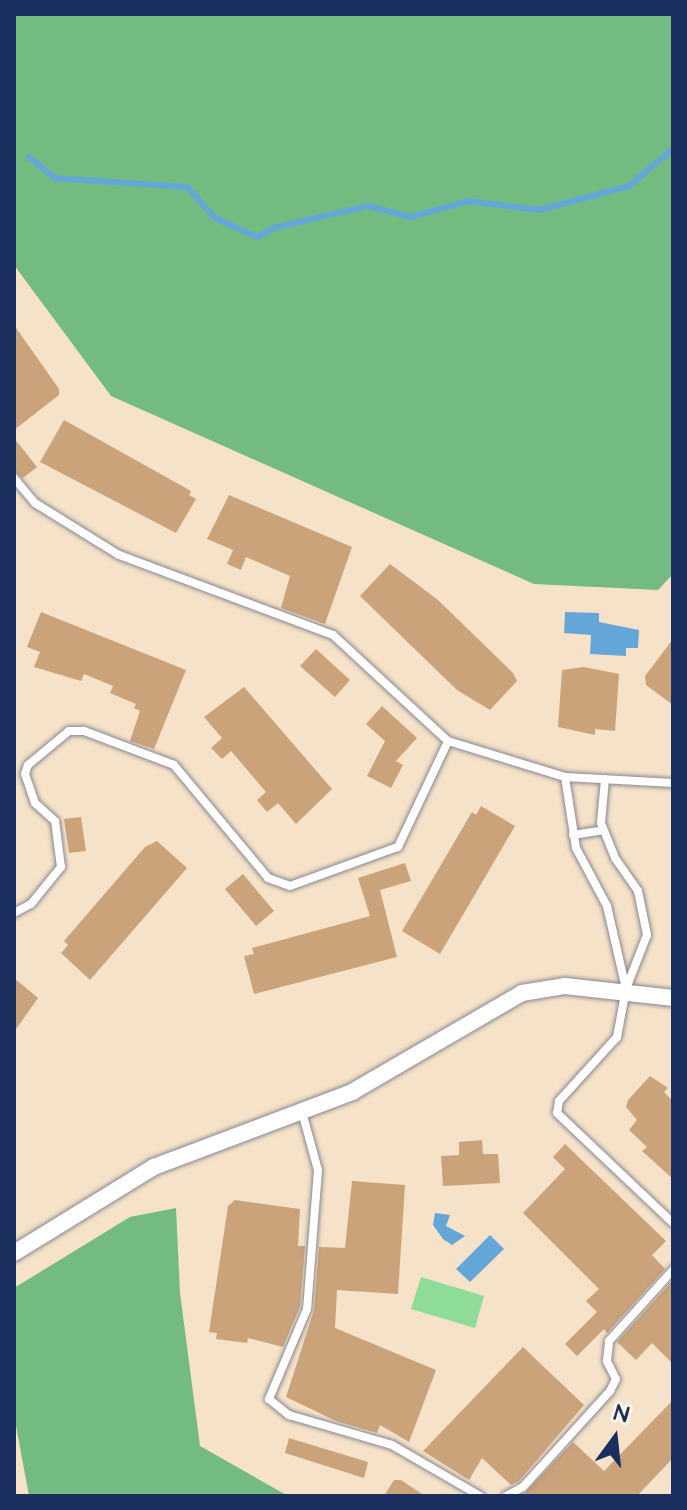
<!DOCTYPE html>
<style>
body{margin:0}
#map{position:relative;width:687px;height:1510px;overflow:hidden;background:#f6e2c8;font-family:"Architects Daughter",sans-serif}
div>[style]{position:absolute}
.green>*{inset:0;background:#8fdb98}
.forest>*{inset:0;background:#73bb80}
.water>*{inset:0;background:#65a6d8}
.stream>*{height:6px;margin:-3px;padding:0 3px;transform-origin:3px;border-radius:3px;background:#65a6d8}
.building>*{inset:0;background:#cba37b}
.roads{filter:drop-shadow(0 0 2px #888893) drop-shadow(0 0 2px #888893)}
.service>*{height:8px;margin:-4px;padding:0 4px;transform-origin:4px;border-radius:4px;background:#fff}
.minor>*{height:16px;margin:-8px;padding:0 8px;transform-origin:8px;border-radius:8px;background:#fff}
span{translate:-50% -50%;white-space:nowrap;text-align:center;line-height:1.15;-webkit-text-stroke:6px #fcf5e5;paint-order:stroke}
.frame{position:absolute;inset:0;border:16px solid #1b2f5e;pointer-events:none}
.north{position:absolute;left:575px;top:1398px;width:80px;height:80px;-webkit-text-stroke:6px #fcf5e5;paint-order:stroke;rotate:15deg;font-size:22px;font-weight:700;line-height:32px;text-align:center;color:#1b2f5e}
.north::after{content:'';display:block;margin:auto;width:28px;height:36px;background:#1b2f5e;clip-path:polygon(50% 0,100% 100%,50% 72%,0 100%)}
</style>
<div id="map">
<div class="green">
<i style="clip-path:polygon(421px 1277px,484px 1296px,475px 1328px,411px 1309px)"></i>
</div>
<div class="forest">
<i style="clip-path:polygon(14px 14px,673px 14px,673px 574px,658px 590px,534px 584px,111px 396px,14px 265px)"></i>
<i style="clip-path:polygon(176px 1208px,180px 1293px,200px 1446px,288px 1496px,29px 1496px,14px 1415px,14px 1288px,130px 1217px)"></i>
</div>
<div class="water">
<i style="clip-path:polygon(565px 612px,599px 613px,599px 622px,639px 630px,638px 648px,626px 648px,626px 656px,590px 654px,591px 635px,564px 633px)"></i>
<i style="clip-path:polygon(435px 1213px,450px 1215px,446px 1226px,465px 1236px,452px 1245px,443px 1239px,433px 1225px)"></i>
<i style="clip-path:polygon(490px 1235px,504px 1249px,470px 1282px,456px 1269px)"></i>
</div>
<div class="stream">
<i style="left:29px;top:157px;width:33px;rotate:39deg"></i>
<i style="left:55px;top:178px;width:132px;rotate:3.9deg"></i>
<i style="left:187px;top:187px;width:42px;rotate:47.9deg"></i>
<i style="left:215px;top:218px;width:46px;rotate:24.3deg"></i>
<i style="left:257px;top:237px;width:22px;rotate:-27deg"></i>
<i style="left:277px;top:227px;width:93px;rotate:-13deg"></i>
<i style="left:368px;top:206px;width:44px;rotate:14.3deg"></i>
<i style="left:411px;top:217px;width:59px;rotate:-15.7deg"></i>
<i style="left:468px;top:201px;width:72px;rotate:7.2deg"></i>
<i style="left:539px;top:210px;width:93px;rotate:-14.9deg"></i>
<i style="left:629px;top:186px;width:57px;rotate:-40.1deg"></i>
</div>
<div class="building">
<i style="clip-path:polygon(14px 325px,59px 389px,59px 395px,14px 430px)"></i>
<i style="clip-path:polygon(64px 420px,191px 491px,189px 495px,196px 499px,176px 533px,40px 462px)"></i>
<i style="clip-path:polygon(14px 438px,37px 467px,23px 478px,14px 471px)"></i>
<i style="clip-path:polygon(229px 495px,352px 547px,325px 624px,281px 608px,290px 576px,246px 557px,241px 570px,227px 564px,233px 550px,207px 539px)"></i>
<i style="clip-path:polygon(390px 564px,438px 600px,513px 673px,517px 681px,490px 710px,457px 690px,360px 596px)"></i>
<i style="clip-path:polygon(41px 612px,186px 670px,154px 749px,130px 741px,140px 711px,134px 708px,136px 704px,110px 693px,113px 686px,84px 674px,81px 681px,34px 667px,40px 652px,27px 647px)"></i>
<i style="clip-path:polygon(673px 639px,673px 705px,646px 685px,645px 676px)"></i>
<i style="clip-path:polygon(316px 649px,350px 680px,335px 697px,300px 666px)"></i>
<i style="clip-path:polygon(584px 667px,619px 674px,615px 731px,595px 729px,595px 735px,558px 727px,562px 670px)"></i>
<i style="clip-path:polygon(244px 687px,332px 789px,296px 824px,278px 803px,267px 812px,257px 800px,266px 792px,231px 751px,222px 759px,211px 748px,222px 738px,204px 717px)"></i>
<i style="clip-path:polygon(382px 706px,417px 738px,396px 761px,403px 765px,391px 788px,367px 776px,385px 741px,366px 724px)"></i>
<i style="clip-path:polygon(481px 806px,515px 826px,440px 954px,402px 931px,472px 812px,476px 815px)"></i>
<i style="clip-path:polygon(81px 817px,86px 851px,69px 853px,64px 819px)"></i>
<i style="clip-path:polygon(157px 841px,187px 868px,90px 980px,61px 953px,68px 945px,64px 941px,145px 847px)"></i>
<i style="clip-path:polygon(405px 863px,411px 881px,380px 890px,397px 957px,254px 994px,244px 956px,254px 954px,252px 948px,370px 916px,358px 878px)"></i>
<i style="clip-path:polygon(243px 874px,274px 911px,256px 926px,225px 889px)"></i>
<i style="clip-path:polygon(14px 978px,38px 998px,14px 1032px)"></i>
<i style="clip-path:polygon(650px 1076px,668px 1088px,664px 1092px,673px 1101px,673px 1179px,642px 1151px,647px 1147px,629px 1130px,637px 1120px,626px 1107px,628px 1100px)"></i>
<i style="clip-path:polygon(482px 1140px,483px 1154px,498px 1154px,500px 1183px,443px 1186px,441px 1156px,459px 1155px,459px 1142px)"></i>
<i style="clip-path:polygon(565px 1144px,666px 1241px,652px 1255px,665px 1269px,607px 1333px,604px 1329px,577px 1356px,565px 1344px,597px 1312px,586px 1301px,599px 1289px,523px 1213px,565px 1169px,553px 1157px)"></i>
<i style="clip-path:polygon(352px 1181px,405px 1185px,398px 1294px,337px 1290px,335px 1328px,436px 1370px,409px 1442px,380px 1425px,377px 1433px,336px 1421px,286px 1397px,314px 1310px,319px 1247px,345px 1248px)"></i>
<i style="clip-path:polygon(235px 1200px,300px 1209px,298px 1246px,305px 1246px,300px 1307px,283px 1347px,248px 1338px,247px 1343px,216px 1339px,217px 1333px,209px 1332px,228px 1206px)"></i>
<i style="clip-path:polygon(673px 1280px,673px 1364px,652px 1343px,636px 1360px,617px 1342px)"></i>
<i style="clip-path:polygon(523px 1347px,584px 1405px,519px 1481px,511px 1485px,482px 1458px,469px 1480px,423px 1451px)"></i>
<i style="clip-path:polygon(673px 1400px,673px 1458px,637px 1496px,522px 1496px,573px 1442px,604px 1471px)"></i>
<i style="clip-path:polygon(289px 1438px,368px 1462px,364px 1478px,285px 1453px)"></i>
<i style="clip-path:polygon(394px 1480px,401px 1480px,425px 1496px,384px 1496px)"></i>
</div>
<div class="roads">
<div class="service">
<i style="left:14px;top:478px;width:33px;rotate:50deg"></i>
<i style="left:35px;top:503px;width:99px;rotate:31.8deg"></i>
<i style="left:119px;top:555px;width:228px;rotate:20.5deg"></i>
<i style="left:333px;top:635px;width:156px;rotate:42.7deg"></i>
<i style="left:448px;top:741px;width:122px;rotate:17.1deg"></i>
<i style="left:565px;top:777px;width:108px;rotate:3.2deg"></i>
<i style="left:565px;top:777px;width:72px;rotate:81.2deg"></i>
<i style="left:576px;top:848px;width:66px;rotate:61.9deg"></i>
<i style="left:607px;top:906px;width:85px;rotate:77.1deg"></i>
<i style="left:605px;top:779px;width:44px;rotate:95.2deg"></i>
<i style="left:601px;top:823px;width:38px;rotate:68deg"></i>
<i style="left:615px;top:858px;width:40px;rotate:55.1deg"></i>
<i style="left:638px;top:891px;width:45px;rotate:78.4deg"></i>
<i style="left:647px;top:935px;width:58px;rotate:111.3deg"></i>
<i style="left:626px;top:989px;width:49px;rotate:100.6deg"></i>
<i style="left:617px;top:1037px;width:86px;rotate:132.2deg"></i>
<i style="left:559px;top:1101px;width:12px;rotate:99deg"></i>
<i style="left:557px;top:1113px;width:160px;rotate:43.5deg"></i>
<i style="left:573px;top:835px;width:31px;rotate:-9deg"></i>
<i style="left:14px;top:913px;width:19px;rotate:-28deg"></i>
<i style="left:31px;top:904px;width:48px;rotate:-51deg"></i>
<i style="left:61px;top:867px;width:46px;rotate:-97.4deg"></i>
<i style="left:55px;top:821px;width:27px;rotate:-138deg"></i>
<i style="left:35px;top:803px;width:31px;rotate:-109deg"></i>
<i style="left:25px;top:774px;width:9px;rotate:-72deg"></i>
<i style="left:28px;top:765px;width:53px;rotate:-39.7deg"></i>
<i style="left:69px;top:731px;width:15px"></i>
<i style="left:84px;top:731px;width:96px;rotate:20.7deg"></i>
<i style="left:174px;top:765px;width:147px;rotate:50.2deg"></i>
<i style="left:268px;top:878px;width:23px;rotate:20deg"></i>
<i style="left:290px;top:886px;width:115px;rotate:-19.9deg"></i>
<i style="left:398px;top:847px;width:117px;rotate:-64.7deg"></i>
<i style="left:302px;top:1112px;width:60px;rotate:74.6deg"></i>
<i style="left:318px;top:1170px;width:139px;rotate:94.5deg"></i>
<i style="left:307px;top:1309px;width:98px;rotate:112.9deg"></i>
<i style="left:269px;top:1399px;width:26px;rotate:39deg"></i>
<i style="left:289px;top:1415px;width:107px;rotate:16.2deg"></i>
<i style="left:392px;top:1445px;width:102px;rotate:30.1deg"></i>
<i style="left:506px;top:1496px;width:19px;rotate:-28deg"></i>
<i style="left:523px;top:1487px;width:130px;rotate:-47.8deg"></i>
<i style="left:610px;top:1391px;width:13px;rotate:-63deg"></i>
<i style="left:616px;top:1379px;width:20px;rotate:-117deg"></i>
<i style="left:607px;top:1361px;width:20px;rotate:-84deg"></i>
<i style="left:609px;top:1341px;width:96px;rotate:-48deg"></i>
</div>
<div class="minor">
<i style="left:14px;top:1253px;width:164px;rotate:-31.6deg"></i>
<i style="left:154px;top:1167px;width:212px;rotate:-20.7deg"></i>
<i style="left:352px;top:1092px;width:197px;rotate:-30.2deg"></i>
<i style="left:522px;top:993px;width:44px;rotate:-9.2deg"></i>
<i style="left:565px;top:986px;width:109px;rotate:6.3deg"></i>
</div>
</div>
<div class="frame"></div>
<div class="north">N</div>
</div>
